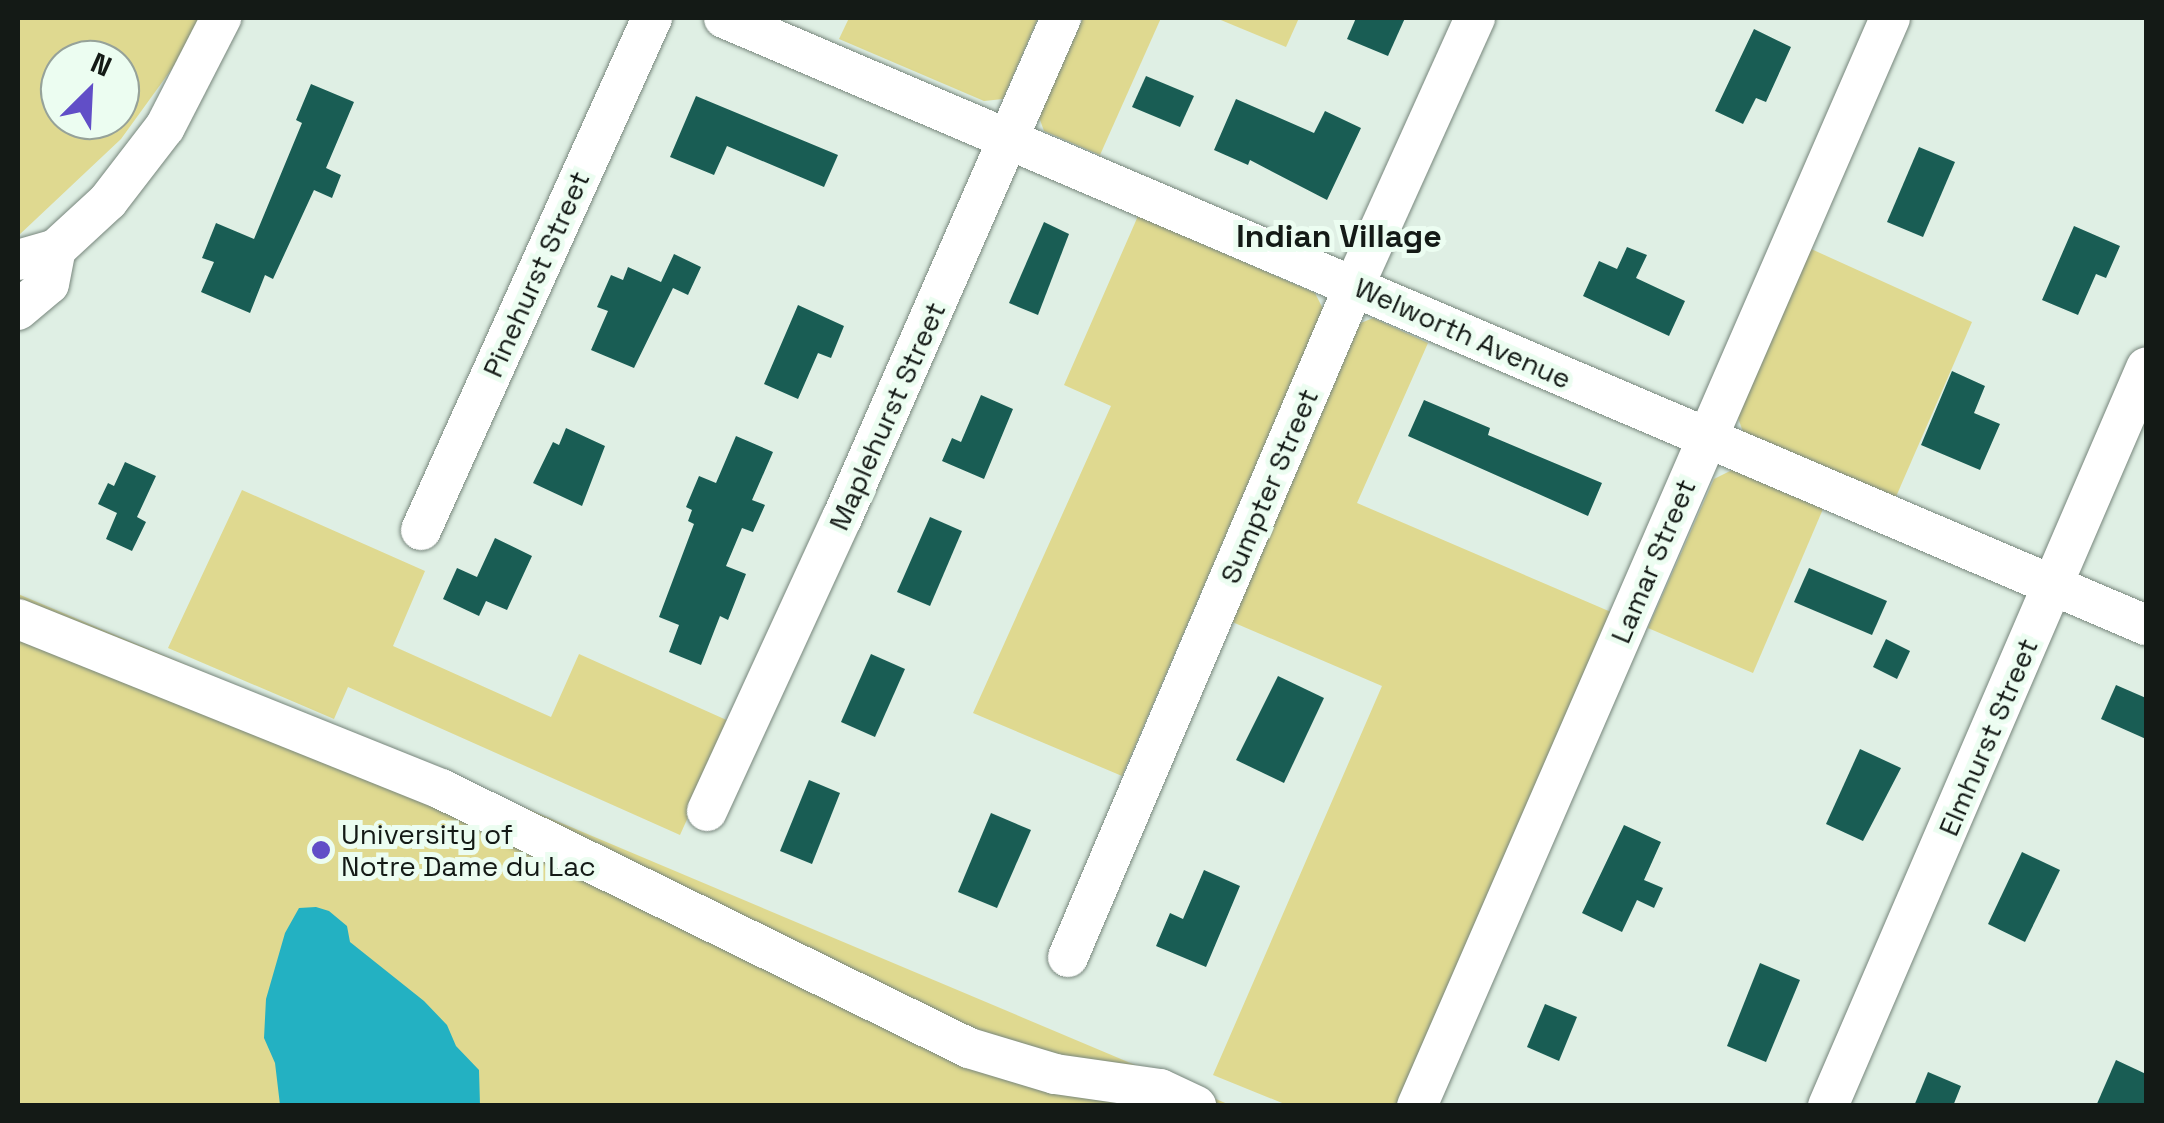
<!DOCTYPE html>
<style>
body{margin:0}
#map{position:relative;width:2164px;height:1123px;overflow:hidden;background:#dfefe4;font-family:"Space Grotesk",sans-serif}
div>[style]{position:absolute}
.green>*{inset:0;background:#dfd990}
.water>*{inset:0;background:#23b1c2}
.building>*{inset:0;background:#195d54}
.roads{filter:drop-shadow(0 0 2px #77867c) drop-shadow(0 0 2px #77867c)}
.minor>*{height:40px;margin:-20px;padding:0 20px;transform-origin:20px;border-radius:20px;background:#fff}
.dots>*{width:28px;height:28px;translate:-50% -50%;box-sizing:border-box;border:5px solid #ecfdf1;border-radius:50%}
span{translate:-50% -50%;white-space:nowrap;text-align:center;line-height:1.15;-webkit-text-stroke:10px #ecfdf1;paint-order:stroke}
.street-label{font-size:28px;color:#141a16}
.poi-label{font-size:28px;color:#141a16}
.left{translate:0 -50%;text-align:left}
.quarter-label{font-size:32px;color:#141a16;font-weight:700}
.frame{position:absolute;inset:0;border:20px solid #141a16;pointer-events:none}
.north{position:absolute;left:40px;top:40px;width:100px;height:100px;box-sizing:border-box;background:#ecfdf1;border:2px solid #96a299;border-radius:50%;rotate:24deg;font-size:28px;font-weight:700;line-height:40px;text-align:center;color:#141a16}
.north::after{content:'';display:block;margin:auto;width:35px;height:45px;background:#614ec7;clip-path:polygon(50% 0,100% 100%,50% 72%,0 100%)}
</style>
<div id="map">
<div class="green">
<i style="clip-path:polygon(evenodd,18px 18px,201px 18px,184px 52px,121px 139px,18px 236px,18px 18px,60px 60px,120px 60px,120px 120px,60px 120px,60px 60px)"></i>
<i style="clip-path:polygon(849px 18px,1038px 18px,1003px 99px,984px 101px,839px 39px)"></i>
<i style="clip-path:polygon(1083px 18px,1161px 18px,1100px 155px,1044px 131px,1039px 117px)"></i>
<i style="clip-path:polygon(1216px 18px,1299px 18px,1286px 47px)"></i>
<i style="clip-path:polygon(1138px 216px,1315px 293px,1323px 309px,1122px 776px,973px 713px,1111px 406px,1064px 385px)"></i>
<i style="clip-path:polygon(1809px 248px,1972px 322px,1895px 499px,1743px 432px,1737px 415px)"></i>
<i style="clip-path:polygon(1373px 318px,1428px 343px,1357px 503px,1611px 612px,1401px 1105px,1287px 1105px,1213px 1075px,1382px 686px,1230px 621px,1356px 325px)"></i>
<i style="clip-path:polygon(1732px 470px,1823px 509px,1753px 673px,1648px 628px,1714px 479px)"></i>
<i style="clip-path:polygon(242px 490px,425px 571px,393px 646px,551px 717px,579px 654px,731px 722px,680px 835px,348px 687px,334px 719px,168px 648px)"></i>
<i style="clip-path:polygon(18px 594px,1230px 1105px,18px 1105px)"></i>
</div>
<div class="water">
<i style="clip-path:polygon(316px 907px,329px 911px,347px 926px,350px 942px,424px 1001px,447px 1025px,456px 1046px,479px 1070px,480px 1105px,280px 1105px,275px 1063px,264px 1038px,266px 999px,285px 933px,299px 908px)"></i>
</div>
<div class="building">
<i style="clip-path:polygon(1356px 18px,1405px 18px,1388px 56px,1347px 39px)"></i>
<i style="clip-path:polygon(1754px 29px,1791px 47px,1766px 102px,1756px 98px,1743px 124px,1715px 111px)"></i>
<i style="clip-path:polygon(1146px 76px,1194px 96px,1180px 127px,1132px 107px)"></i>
<i style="clip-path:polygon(311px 84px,354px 102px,326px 168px,341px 175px,332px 198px,314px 190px,273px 279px,265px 275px,250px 313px,201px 292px,214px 262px,202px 258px,216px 223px,254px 239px,302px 123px,296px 120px)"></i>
<i style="clip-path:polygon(696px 96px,838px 155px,824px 187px,727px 146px,714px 175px,670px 157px)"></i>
<i style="clip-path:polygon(1236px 99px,1314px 133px,1325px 111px,1361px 128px,1327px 200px,1250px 160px,1248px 165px,1214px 150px)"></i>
<i style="clip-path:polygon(1919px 147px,1955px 162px,1923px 237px,1887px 222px)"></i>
<i style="clip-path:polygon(1044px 222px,1069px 234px,1038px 315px,1009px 303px)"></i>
<i style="clip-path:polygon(2074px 226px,2120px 246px,2106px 278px,2096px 274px,2078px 315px,2042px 300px)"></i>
<i style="clip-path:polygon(1627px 247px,1647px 255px,1636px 278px,1685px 301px,1669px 336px,1583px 296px,1599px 261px,1617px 269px)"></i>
<i style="clip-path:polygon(674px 254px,701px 267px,688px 295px,673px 288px,634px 368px,591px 350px,608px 311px,597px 307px,611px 275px,623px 280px,628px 267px,661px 282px)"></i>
<i style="clip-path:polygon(798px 305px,844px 326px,831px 358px,818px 353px,798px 399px,764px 384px)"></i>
<i style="clip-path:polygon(1952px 371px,1985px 386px,1974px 413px,2000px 424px,1980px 470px,1921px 445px)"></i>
<i style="clip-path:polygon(981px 395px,1013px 409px,984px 479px,942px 461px,952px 438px,961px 442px)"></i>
<i style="clip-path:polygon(1424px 400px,1490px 428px,1488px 435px,1602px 483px,1588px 516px,1408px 436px)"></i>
<i style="clip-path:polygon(566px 428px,605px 446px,582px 506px,533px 483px,553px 442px,559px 445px)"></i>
<i style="clip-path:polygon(736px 436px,773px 452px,752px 500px,765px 505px,753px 532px,742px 528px,726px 566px,746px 574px,728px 620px,720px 616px,701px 665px,669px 652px,679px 625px,659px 617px,694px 524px,688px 521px,692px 510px,686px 507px,699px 476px,716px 483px)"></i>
<i style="clip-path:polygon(125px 462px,156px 476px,137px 517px,146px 522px,132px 551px,106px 539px,117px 513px,98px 504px,108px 483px,114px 486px)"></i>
<i style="clip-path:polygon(930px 517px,962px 531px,930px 606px,897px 592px)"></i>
<i style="clip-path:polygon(495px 538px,532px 556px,507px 610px,486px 601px,479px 616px,443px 599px,457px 568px,477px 577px)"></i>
<i style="clip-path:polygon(1809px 568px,1887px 601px,1872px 635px,1794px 602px)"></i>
<i style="clip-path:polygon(1886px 639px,1910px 651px,1897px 679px,1873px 667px)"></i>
<i style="clip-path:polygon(871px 654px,905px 669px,875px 737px,841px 722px)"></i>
<i style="clip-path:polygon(1278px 676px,1324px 698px,1284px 783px,1236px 760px)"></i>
<i style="clip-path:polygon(2116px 685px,2146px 698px,2146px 739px,2101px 719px)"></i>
<i style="clip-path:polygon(1860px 749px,1901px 768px,1863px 841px,1826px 824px)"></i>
<i style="clip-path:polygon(809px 780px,840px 793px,812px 864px,780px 851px)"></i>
<i style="clip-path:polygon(991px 813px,1031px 830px,997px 908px,958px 892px)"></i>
<i style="clip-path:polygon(1624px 825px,1661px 842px,1644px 880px,1663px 888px,1654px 908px,1637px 900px,1622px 932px,1582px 913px)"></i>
<i style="clip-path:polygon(2022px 852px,2060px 870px,2025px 942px,1988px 924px)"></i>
<i style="clip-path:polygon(1204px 870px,1240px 886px,1206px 967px,1156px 946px,1170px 913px,1183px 919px)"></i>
<i style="clip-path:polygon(1760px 963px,1800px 980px,1766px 1062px,1727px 1046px)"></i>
<i style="clip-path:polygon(1545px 1004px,1577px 1017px,1559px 1061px,1527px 1047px)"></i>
<i style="clip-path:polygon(2116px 1060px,2146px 1074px,2146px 1106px,2096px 1106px)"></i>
<i style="clip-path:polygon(1928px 1072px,1961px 1086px,1953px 1106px,1914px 1106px)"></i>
</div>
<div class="roads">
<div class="minor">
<i style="left:724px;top:18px;width:1546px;rotate:23.12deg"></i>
<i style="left:18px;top:260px;width:40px;rotate:-16deg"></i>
<i style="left:56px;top:249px;width:71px;rotate:-42.7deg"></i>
<i style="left:108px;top:201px;width:93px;rotate:-52.4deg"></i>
<i style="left:165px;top:127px;width:123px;rotate:-62.8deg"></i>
<i style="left:18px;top:310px;width:40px;rotate:-40deg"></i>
<i style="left:49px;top:284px;width:36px;rotate:-79deg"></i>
<i style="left:421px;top:530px;width:562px;rotate:-65.72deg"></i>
<i style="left:18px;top:619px;width:456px;rotate:21.9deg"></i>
<i style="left:441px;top:789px;width:588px;rotate:26.13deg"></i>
<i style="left:969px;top:1048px;width:90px;rotate:16.8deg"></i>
<i style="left:1055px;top:1074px;width:106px;rotate:8.1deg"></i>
<i style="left:1160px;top:1089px;width:40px;rotate:25deg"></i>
<i style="left:707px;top:811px;width:323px;rotate:-65.3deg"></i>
<i style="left:842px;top:518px;width:546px;rotate:-66.35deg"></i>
<i style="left:1068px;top:957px;width:729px;rotate:-66.91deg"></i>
<i style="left:1354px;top:286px;width:294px;rotate:-65.7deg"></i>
<i style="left:1417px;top:1106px;width:1186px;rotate:-66.5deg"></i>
<i style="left:1828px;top:1106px;width:804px;rotate:-66.69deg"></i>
</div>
</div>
<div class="dots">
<i style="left:321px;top:850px;background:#614ec7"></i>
</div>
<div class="street-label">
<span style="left:536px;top:274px;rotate:-66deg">Pinehurst Street</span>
<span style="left:1463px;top:333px;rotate:24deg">Welworth Avenue</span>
<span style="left:887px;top:416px;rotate:-66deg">Maplehurst Street</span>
<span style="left:1269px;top:486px;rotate:-67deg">Sumpter Street</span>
<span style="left:1653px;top:561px;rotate:-67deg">Lamar Street</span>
<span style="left:1988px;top:737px;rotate:-67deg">Elmhurst Street</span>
</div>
<div class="poi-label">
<span class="left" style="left:341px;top:850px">University of<br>Notre Dame du Lac</span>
</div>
<div class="quarter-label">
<span style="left:1339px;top:236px">Indian Village</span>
</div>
<div class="frame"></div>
<div class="north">N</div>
</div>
